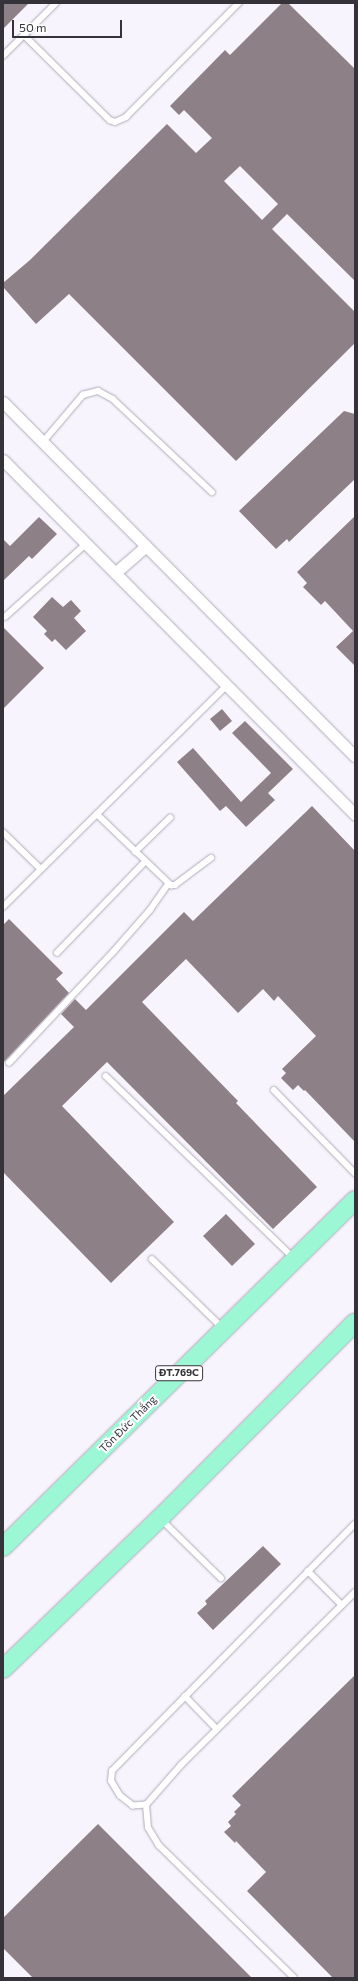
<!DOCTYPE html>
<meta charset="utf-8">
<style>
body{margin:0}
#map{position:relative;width:358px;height:1981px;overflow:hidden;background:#f7f4fd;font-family:Commissioner,sans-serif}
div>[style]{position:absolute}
.building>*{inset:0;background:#8e8087}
.roads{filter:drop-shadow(0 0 1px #afabb8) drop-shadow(0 0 1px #afabb8)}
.lane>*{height:5.5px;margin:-2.75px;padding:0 2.75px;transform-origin:2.75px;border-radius:2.75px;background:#fff}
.street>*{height:11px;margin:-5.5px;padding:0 5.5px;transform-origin:5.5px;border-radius:5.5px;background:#fff}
.primary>*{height:18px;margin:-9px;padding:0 9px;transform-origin:9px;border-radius:9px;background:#9cf7d5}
span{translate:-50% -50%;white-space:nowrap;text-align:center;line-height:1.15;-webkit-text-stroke:4px #fff;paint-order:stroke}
.shield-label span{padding:1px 3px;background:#fff;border:1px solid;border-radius:3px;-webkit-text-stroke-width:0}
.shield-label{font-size:10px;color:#353339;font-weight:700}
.street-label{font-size:11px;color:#353339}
.frame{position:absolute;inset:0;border:4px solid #353339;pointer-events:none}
.scale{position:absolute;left:12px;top:20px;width:110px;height:18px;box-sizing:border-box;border:2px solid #353339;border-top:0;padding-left:5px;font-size:12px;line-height:14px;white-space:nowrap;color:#353339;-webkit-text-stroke:3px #fff;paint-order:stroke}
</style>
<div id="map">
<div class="building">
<i style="clip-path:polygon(3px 3px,29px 3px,3px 29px)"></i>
<i style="clip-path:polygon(evenodd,282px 3px,288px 3px,355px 69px,355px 281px,287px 214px,272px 229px,355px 312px,355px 343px,236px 461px,69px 294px,36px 324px,3px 287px,3px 283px,30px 260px,167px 124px,196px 153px,212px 138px,184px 110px,179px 115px,170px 106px,225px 50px,230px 55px,282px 3px,240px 166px,278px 204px,262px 220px,224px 181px,240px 166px)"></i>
<i style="clip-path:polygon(344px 411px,355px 414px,355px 479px,289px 542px,287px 539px,276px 549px,239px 511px)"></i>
<i style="clip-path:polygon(355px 516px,355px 666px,336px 647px,353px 631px,325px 601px,321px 605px,303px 587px,307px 583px,297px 572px)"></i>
<i style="clip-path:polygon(39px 517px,57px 534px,32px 559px,29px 556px,3px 581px,3px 539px,10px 546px)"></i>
<i style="clip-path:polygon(52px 597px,63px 607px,71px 600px,81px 611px,74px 618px,86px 631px,66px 650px,55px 639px,52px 642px,44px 634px,47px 631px,33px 617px)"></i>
<i style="clip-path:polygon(3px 627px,44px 668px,3px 709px)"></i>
<i style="clip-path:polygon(222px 709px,232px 721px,220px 731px,210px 719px)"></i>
<i style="clip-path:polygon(245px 721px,293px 769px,268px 793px,275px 800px,246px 827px,226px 806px,220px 811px,177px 762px,193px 748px,241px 802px,271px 773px,232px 733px)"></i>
<i style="clip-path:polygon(312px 806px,355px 851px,355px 1142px,305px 1090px,304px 1091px,298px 1085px,293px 1090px,281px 1078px,286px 1073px,282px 1069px,316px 1036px,278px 996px,274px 1001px,263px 989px,238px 1013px,186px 959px,142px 1002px,238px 1101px,236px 1103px,317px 1187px,273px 1229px,107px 1062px,62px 1106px,174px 1222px,111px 1283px,3px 1172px,3px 1096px,74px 1027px,61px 1014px,75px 999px,86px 1010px,184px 912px,193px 921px)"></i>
<i style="clip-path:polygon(9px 919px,63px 973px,56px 979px,69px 993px,3px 1063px,3px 925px)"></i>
<i style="clip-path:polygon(226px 1214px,255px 1244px,232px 1266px,203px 1236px)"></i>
<i style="clip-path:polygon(263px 1546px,281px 1564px,213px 1630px,197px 1613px,207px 1604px,205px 1601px)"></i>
<i style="clip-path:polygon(355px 1675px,355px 1978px,333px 1978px,247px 1891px,266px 1872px,236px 1841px,235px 1843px,224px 1832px,231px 1826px,228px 1822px,236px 1814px,234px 1812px,241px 1805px,232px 1796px)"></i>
<i style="clip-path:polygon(98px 1824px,252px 1978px,33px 1978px,3px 1948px,3px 1918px)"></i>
</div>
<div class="roads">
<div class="lane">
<i style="left:24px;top:35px;width:121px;rotate:44.7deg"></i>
<i style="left:110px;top:120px;width:5px;rotate:22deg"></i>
<i style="left:115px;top:122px;width:12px;rotate:-24deg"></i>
<i style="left:126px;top:117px;width:161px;rotate:-45.3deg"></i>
<i style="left:3px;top:56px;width:75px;rotate:-45deg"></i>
<i style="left:43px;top:442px;width:62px;rotate:-49.6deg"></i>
<i style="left:83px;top:395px;width:16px;rotate:-15deg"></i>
<i style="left:98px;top:391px;width:17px;rotate:28deg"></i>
<i style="left:113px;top:399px;width:136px;rotate:43.2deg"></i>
<i style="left:5px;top:617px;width:109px;rotate:-42deg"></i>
<i style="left:97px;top:814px;width:103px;rotate:43.8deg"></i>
<i style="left:171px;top:885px;width:4px"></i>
<i style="left:175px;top:885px;width:45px;rotate:-36.9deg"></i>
<i style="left:3px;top:832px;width:53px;rotate:44.2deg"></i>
<i style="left:135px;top:852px;width:49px;rotate:-44.2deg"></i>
<i style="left:3px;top:907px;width:315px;rotate:-44.7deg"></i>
<i style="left:57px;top:953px;width:127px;rotate:-46deg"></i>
<i style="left:9px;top:1063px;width:154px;rotate:-46.8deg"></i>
<i style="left:114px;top:951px;width:55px;rotate:-48.7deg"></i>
<i style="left:150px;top:910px;width:32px;rotate:-55deg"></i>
<i style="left:106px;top:1076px;width:260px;rotate:44.1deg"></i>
<i style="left:274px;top:1090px;width:116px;rotate:45.7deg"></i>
<i style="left:152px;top:1259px;width:98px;rotate:44.2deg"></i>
<i style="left:162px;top:1520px;width:83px;rotate:44.5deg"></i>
<i style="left:308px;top:1571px;width:48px;rotate:45deg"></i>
<i style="left:185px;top:1696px;width:46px;rotate:45.9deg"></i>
<i style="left:146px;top:1805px;width:13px;rotate:176deg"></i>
<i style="left:133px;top:1806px;width:16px;rotate:-142deg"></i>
<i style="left:120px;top:1796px;width:17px;rotate:-121deg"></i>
<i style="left:111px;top:1781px;width:10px;rotate:-84deg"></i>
<i style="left:112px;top:1771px;width:346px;rotate:-45.5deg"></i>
<i style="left:294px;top:1978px;width:189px;rotate:-135.6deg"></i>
<i style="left:159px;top:1846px;width:21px;rotate:-121deg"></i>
<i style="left:148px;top:1828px;width:23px;rotate:-95deg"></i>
<i style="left:146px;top:1805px;width:53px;rotate:-48.8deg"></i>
<i style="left:181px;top:1765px;width:245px;rotate:-44.8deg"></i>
</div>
<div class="street">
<i style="left:3px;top:402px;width:499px;rotate:45.2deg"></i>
<i style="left:3px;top:460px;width:500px;rotate:45.2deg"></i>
<i style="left:115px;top:573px;width:41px;rotate:-41.1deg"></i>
</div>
<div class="primary">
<i style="left:3px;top:1547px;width:494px;rotate:-44.6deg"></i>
<i style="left:3px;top:1669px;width:218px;rotate:-43.9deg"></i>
<i style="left:160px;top:1518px;width:276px;rotate:-45.1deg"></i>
</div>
</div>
<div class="shield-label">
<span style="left:179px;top:1373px">ĐT.769C</span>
</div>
<div class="street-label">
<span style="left:128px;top:1424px;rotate:-45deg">Tôn Đức Thắng</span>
</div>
<div class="frame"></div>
<div class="scale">50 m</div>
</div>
